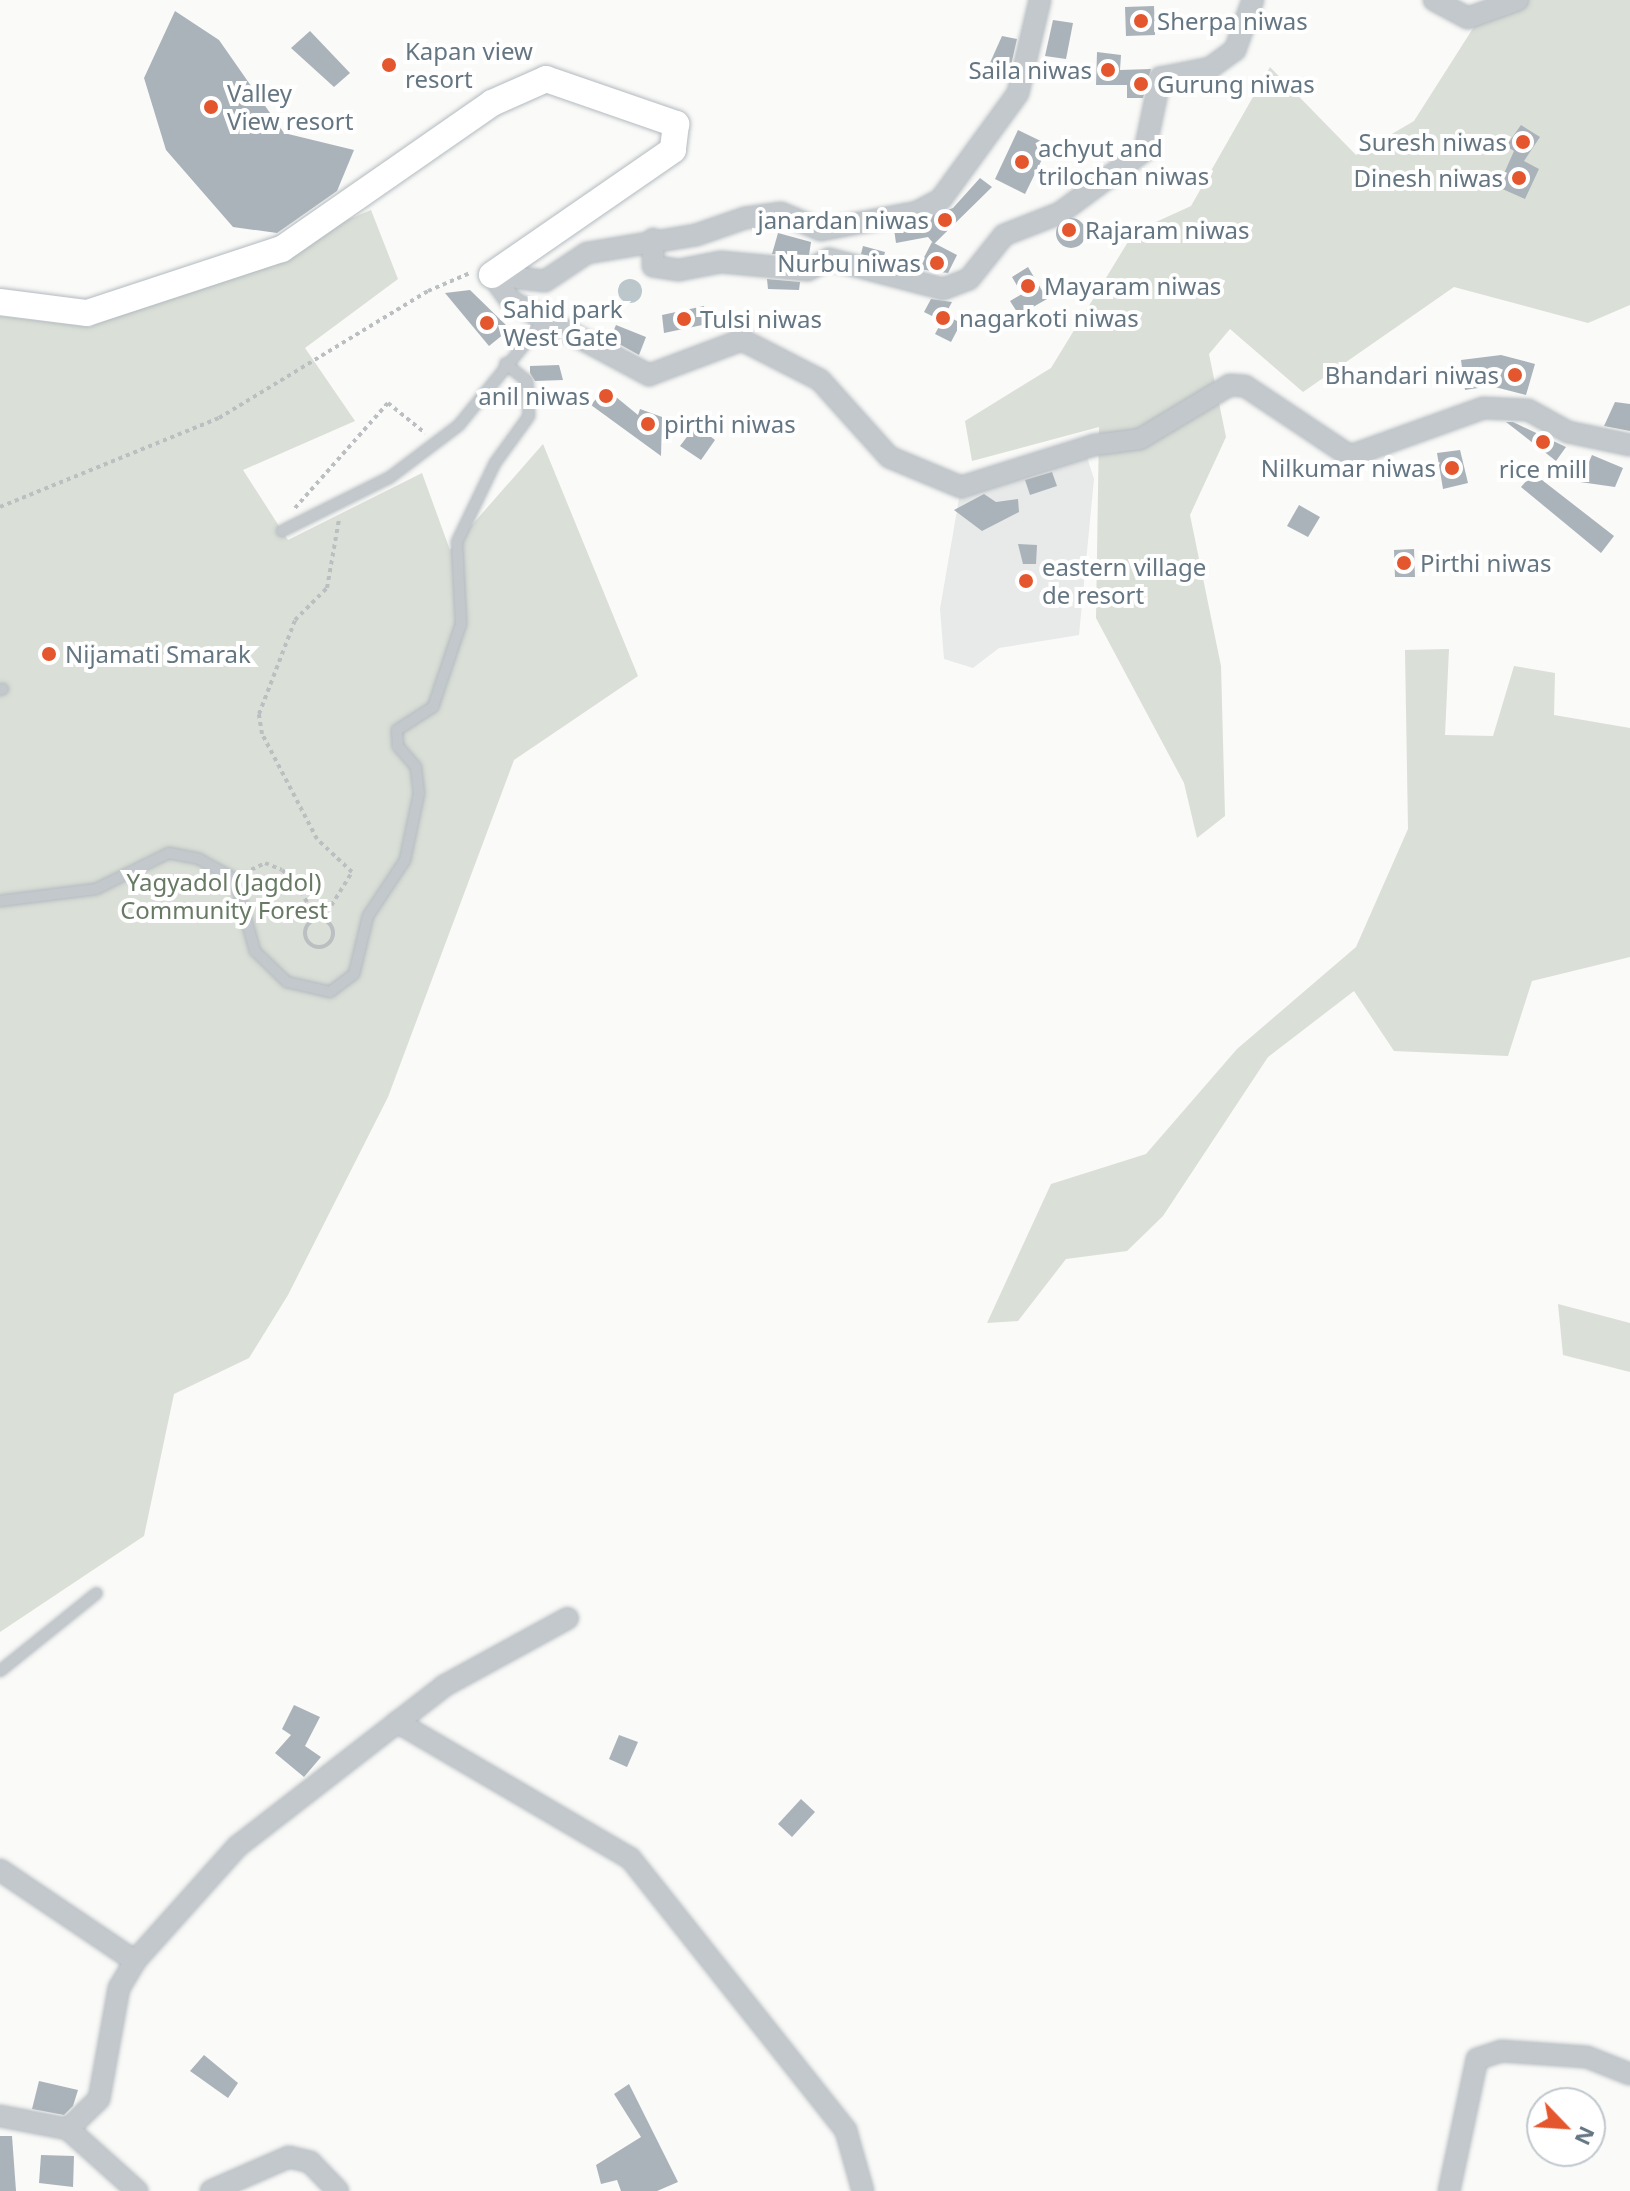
<!DOCTYPE html>
<style>
body{margin:0}
#map{position:relative;width:1630px;height:2191px;overflow:hidden;background:#fafaf8;font-family:"Noto Sans",sans-serif}
div>[style]{position:absolute}
.built>*{inset:0;background:#e8e9e9}
.green>*{inset:0;background:#dadfd7}
.water>*{inset:0;background:#bbc7cb}
.round{border-radius:50%}
.building>*{inset:0;background:#aab3b9}
.path>*{height:4px;margin-top:-2px;transform-origin:0;background:repeating-linear-gradient(90deg,#bbbfc2 0 4px,transparent 0 8px)}
.path>.ring{margin:-2px;padding:0;box-sizing:content-box;background:none;border:4px solid #bbbfc2;border-radius:50%}
.roads{filter:drop-shadow(0 0 2px #b3babf) drop-shadow(0 0 2px #b3babf)}
.lane>*{height:10px;margin:-5px;padding:0 5px;transform-origin:5px;border-radius:5px;background:#c3c8cc}
.street>*{height:20px;margin:-10px;padding:0 10px;transform-origin:10px;border-radius:10px;background:#c3c8cc}
.secondary>*{height:26px;margin:-13px;padding:0 13px;transform-origin:13px;border-radius:13px;background:#fff}
.dots>*{width:22px;height:22px;translate:-50% -50%;box-sizing:border-box;border:4px solid #fff;border-radius:50%}
span{translate:-50% -50%;white-space:nowrap;text-align:center;line-height:1.15;-webkit-text-stroke:8px #fff;paint-order:stroke}
.poi-label{font-size:24px;color:#657683}
.left{translate:0 -50%;text-align:left}
.right{translate:-100% -50%;text-align:right}
.park-label{font-size:24px;color:#687a64}
.north{position:absolute;left:1526px;top:2087px;width:80px;height:80px;box-sizing:border-box;background:#fff;border:2px solid #c1c8cd;border-radius:50%;rotate:115deg;font-size:22px;font-weight:700;line-height:32px;text-align:center;color:#657683}
.north::after{content:'';display:block;margin:auto;width:28px;height:36px;background:#e4572e;clip-path:polygon(50% 0,100% 100%,50% 72%,0 100%)}
</style>
<div id="map">
<div class="built">
<i style="clip-path:polygon(1086px 454px,1094px 479px,1079px 635px,999px 648px,973px 668px,944px 659px,940px 609px,961px 487px)"></i>
</div>
<div class="green">
<i style="clip-path:polygon(1491px 0,1630px 0,1630px 305px,1588px 323px,1454px 287px,1303px 392px,1230px 329px,1209px 354px,1226px 437px,1190px 515px,1221px 666px,1225px 816px,1197px 838px,1184px 783px,1096px 618px,1099px 427px,972px 461px,965px 421px,1051px 368px,1134px 232px,1191px 206px,1270px 67px,1356px 155px,1414px 121px)"></i>
<i style="clip-path:polygon(371px 210px,398px 279px,305px 348px,355px 421px,243px 470px,288px 540px,422px 473px,450px 550px,543px 444px,638px 676px,514px 760px,388px 1097px,288px 1295px,249px 1358px,174px 1394px,144px 1536px,0 1632px,0 316px,90px 327px)"></i>
<i style="clip-path:polygon(1449px 649px,1445px 735px,1493px 736px,1514px 666px,1555px 673px,1554px 715px,1630px 728px,1630px 957px,1532px 981px,1508px 1056px,1394px 1051px,1354px 991px,1268px 1057px,1163px 1216px,1127px 1251px,1066px 1259px,1018px 1321px,987px 1323px,1051px 1184px,1146px 1154px,1237px 1049px,1356px 947px,1408px 829px,1405px 650px)"></i>
<i style="clip-path:polygon(1558px 1304px,1630px 1323px,1630px 1372px,1563px 1355px)"></i>
</div>
<div class="water">
<i class="round" style="left:618px;top:279px;width:24px;height:24px"></i>
</div>
<div class="building">
<i style="clip-path:polygon(1154px 6px,1155px 35px,1126px 36px,1125px 7px)"></i>
<i style="clip-path:polygon(175px 11px,219px 40px,284px 133px,354px 150px,337px 191px,277px 233px,233px 227px,166px 150px,144px 78px)"></i>
<i style="clip-path:polygon(1053px 20px,1073px 23px,1066px 59px,1045px 56px)"></i>
<i style="clip-path:polygon(310px 31px,350px 73px,334px 87px,291px 48px)"></i>
<i style="clip-path:polygon(1002px 36px,1017px 39px,1007px 83px,985px 74px)"></i>
<i style="clip-path:polygon(1097px 52px,1121px 55px,1120px 70px,1151px 69px,1143px 98px,1127px 98px,1127px 85px,1096px 85px)"></i>
<i style="clip-path:polygon(1521px 125px,1540px 137px,1524px 161px,1539px 169px,1525px 199px,1498px 187px,1514px 151px,1506px 146px)"></i>
<i style="clip-path:polygon(1018px 130px,1049px 145px,1025px 194px,995px 179px)"></i>
<i style="clip-path:polygon(980px 178px,992px 187px,934px 244px,928px 237px,896px 243px,894px 229px,953px 208px)"></i>
<i class="round" style="left:1056px;top:218px;width:30px;height:30px"></i>
<i style="clip-path:polygon(778px 233px,811px 242px,809px 255px,772px 254px)"></i>
<i style="clip-path:polygon(932px 242px,957px 255px,948px 273px,918px 269px)"></i>
<i style="clip-path:polygon(863px 246px,885px 252px,883px 260px,861px 254px)"></i>
<i style="clip-path:polygon(1028px 267px,1047px 299px,1019px 315px,1010px 301px,1022px 294px,1012px 277px)"></i>
<i style="clip-path:polygon(767px 279px,800px 282px,799px 290px,768px 289px)"></i>
<i style="clip-path:polygon(470px 290px,510px 329px,489px 346px,445px 293px)"></i>
<i style="clip-path:polygon(931px 299px,952px 302px,945px 315px,961px 323px,951px 342px,935px 334px,942px 321px,924px 312px)"></i>
<i style="clip-path:polygon(704px 306px,707px 324px,664px 333px,662px 315px)"></i>
<i style="clip-path:polygon(616px 325px,646px 337px,639px 355px,610px 339px)"></i>
<i style="clip-path:polygon(1501px 355px,1535px 364px,1526px 395px,1491px 386px,1465px 390px,1461px 360px)"></i>
<i style="clip-path:polygon(559px 365px,563px 380px,535px 381px,530px 373px,530px 366px)"></i>
<i style="clip-path:polygon(605px 388px,638px 415px,640px 409px,662px 417px,661px 456px,591px 405px)"></i>
<i style="clip-path:polygon(1615px 402px,1630px 404px,1630px 431px,1604px 426px)"></i>
<i style="clip-path:polygon(1506px 422px,1513px 422px,1566px 447px,1556px 461px)"></i>
<i style="clip-path:polygon(696px 425px,715px 440px,701px 460px,680px 446px)"></i>
<i style="clip-path:polygon(1460px 450px,1468px 483px,1443px 489px,1437px 453px)"></i>
<i style="clip-path:polygon(1592px 455px,1623px 468px,1615px 487px,1580px 482px)"></i>
<i style="clip-path:polygon(1052px 472px,1057px 486px,1030px 495px,1025px 480px)"></i>
<i style="clip-path:polygon(1533px 473px,1614px 536px,1601px 553px,1521px 487px)"></i>
<i style="clip-path:polygon(984px 494px,996px 502px,1018px 499px,1019px 512px,982px 531px,954px 510px)"></i>
<i style="clip-path:polygon(1299px 505px,1320px 517px,1308px 537px,1287px 526px)"></i>
<i style="clip-path:polygon(1018px 544px,1037px 545px,1036px 564px,1023px 564px)"></i>
<i style="clip-path:polygon(1414px 549px,1415px 577px,1395px 577px,1394px 550px)"></i>
<i style="clip-path:polygon(294px 1705px,320px 1717px,305px 1746px,321px 1757px,304px 1777px,275px 1753px,291px 1735px,282px 1729px)"></i>
<i style="clip-path:polygon(619px 1735px,638px 1742px,627px 1767px,609px 1759px)"></i>
<i style="clip-path:polygon(801px 1799px,815px 1812px,792px 1837px,778px 1824px)"></i>
<i style="clip-path:polygon(204px 2055px,238px 2083px,228px 2098px,190px 2071px)"></i>
<i style="clip-path:polygon(39px 2081px,78px 2090px,73px 2106px,64px 2115px,32px 2109px)"></i>
<i style="clip-path:polygon(629px 2084px,678px 2182px,657px 2191px,621px 2191px,617px 2180px,601px 2184px,596px 2165px,641px 2137px,614px 2094px)"></i>
<i style="clip-path:polygon(0 2136px,12px 2136px,16px 2191px,0 2191px)"></i>
<i style="clip-path:polygon(41px 2155px,74px 2156px,73px 2187px,39px 2183px)"></i>
</div>
<div class="path">
<i style="left:0;top:507px;width:236px;rotate:-22.1deg"></i>
<i style="left:219px;top:418px;width:245px;rotate:-31.3deg"></i>
<i style="left:428px;top:291px;width:46px;rotate:-23.2deg"></i>
<i style="left:295px;top:508px;width:140px;rotate:-48.5deg"></i>
<i style="left:388px;top:403px;width:48px;rotate:39deg"></i>
<i style="left:244px;top:873px;width:23px;rotate:-25deg"></i>
<i style="left:265px;top:863px;width:18px;rotate:22deg"></i>
<i style="left:282px;top:870px;width:21px;rotate:41deg"></i>
<i style="left:298px;top:884px;width:39px;rotate:64deg"></i>
<i class="ring" style="left:305px;top:919px;width:24px;height:24px"></i>
<i style="left:323px;top:919px;width:55px;rotate:-58.3deg"></i>
<i style="left:352px;top:872px;width:48px;rotate:-136.7deg"></i>
<i style="left:317px;top:839px;width:119px;rotate:-117.6deg"></i>
<i style="left:262px;top:734px;width:20px;rotate:-99deg"></i>
<i style="left:259px;top:714px;width:101px;rotate:-69deg"></i>
<i style="left:295px;top:620px;width:45px;rotate:-45deg"></i>
<i style="left:327px;top:588px;width:70px;rotate:-80.1deg"></i>
</div>
<div class="roads">
<div class="lane">
<i style="left:282px;top:531px;width:119px;rotate:-26.4deg"></i>
<i style="left:389px;top:478px;width:88px;rotate:-37.1deg"></i>
<i style="left:459px;top:425px;width:136px;rotate:-50.9deg"></i>
<i style="left:0;top:690px;width:3px;rotate:-18deg"></i>
<i style="left:0;top:901px;width:97px;rotate:-7.1deg"></i>
<i style="left:96px;top:889px;width:81px;rotate:-26.3deg"></i>
<i style="left:169px;top:853px;width:31px;rotate:11deg"></i>
<i style="left:199px;top:859px;width:41px;rotate:29.1deg"></i>
<i style="left:235px;top:879px;width:75px;rotate:74.5deg"></i>
<i style="left:255px;top:951px;width:45px;rotate:44.1deg"></i>
<i style="left:287px;top:982px;width:44px;rotate:13.1deg"></i>
<i style="left:330px;top:992px;width:30px;rotate:-37deg"></i>
<i style="left:354px;top:974px;width:60px;rotate:-76.4deg"></i>
<i style="left:368px;top:916px;width:67px;rotate:-56.5deg"></i>
<i style="left:405px;top:860px;width:68px;rotate:-78.2deg"></i>
<i style="left:419px;top:793px;width:26px;rotate:-97deg"></i>
<i style="left:416px;top:767px;width:28px;rotate:-131deg"></i>
<i style="left:398px;top:746px;width:16px;rotate:-94deg"></i>
<i style="left:397px;top:730px;width:43px;rotate:-32.6deg"></i>
<i style="left:433px;top:707px;width:88px;rotate:-71.4deg"></i>
<i style="left:461px;top:624px;width:82px;rotate:-92.8deg"></i>
<i style="left:457px;top:542px;width:88px;rotate:-64.3deg"></i>
<i style="left:495px;top:463px;width:58px;rotate:-54.1deg"></i>
<i style="left:529px;top:416px;width:35px;rotate:-93deg"></i>
<i style="left:527px;top:381px;width:28px;rotate:-141deg"></i>
<i style="left:0;top:1671px;width:124px;rotate:-38.8deg"></i>
</div>
<div class="street">
<i style="left:1434px;top:0;width:38px;rotate:28deg"></i>
<i style="left:1468px;top:18px;width:53px;rotate:-19.8deg"></i>
<i style="left:653px;top:239px;width:27px;rotate:90deg"></i>
<i style="left:653px;top:266px;width:26px;rotate:9deg"></i>
<i style="left:679px;top:270px;width:43px;rotate:-10.8deg"></i>
<i style="left:721px;top:262px;width:87px;rotate:5.3deg"></i>
<i style="left:808px;top:270px;width:24px;rotate:-28deg"></i>
<i style="left:829px;top:259px;width:118px;rotate:14.7deg"></i>
<i style="left:943px;top:289px;width:28px;rotate:-21deg"></i>
<i style="left:969px;top:279px;width:56px;rotate:-51.5deg"></i>
<i style="left:1004px;top:235px;width:60px;rotate:-21.4deg"></i>
<i style="left:1060px;top:213px;width:106px;rotate:-36.5deg"></i>
<i style="left:1145px;top:150px;width:74px;rotate:-78.2deg"></i>
<i style="left:1160px;top:78px;width:51px;rotate:-11.3deg"></i>
<i style="left:1210px;top:68px;width:31px;rotate:-36deg"></i>
<i style="left:1235px;top:50px;width:53px;rotate:-70.2deg"></i>
<i style="left:492px;top:275px;width:32px;rotate:54deg"></i>
<i style="left:511px;top:301px;width:157px;rotate:28.2deg"></i>
<i style="left:649px;top:375px;width:99px;rotate:-20.6deg"></i>
<i style="left:742px;top:340px;width:88px;rotate:27.1deg"></i>
<i style="left:820px;top:380px;width:103px;rotate:48.1deg"></i>
<i style="left:889px;top:457px;width:78px;rotate:22.6deg"></i>
<i style="left:961px;top:487px;width:139px;rotate:-17.5deg"></i>
<i style="left:1094px;top:445px;width:46px;rotate:-7.4deg"></i>
<i style="left:1140px;top:439px;width:105px;rotate:-31deg"></i>
<i style="left:1230px;top:385px;width:15px;rotate:4deg"></i>
<i style="left:1245px;top:386px;width:126px;rotate:33.7deg"></i>
<i style="left:1350px;top:456px;width:141px;rotate:-19.8deg"></i>
<i style="left:1483px;top:408px;width:45px;rotate:2.5deg"></i>
<i style="left:1528px;top:410px;width:46px;rotate:28.8deg"></i>
<i style="left:1568px;top:432px;width:63px;rotate:11.8deg"></i>
<i style="left:492px;top:275px;width:53px;rotate:6.5deg"></i>
<i style="left:545px;top:281px;width:50px;rotate:-33.7deg"></i>
<i style="left:587px;top:253px;width:110px;rotate:-9.4deg"></i>
<i style="left:696px;top:235px;width:52px;rotate:-19.1deg"></i>
<i style="left:745px;top:218px;width:36px;rotate:-8deg"></i>
<i style="left:781px;top:213px;width:43px;rotate:23deg"></i>
<i style="left:821px;top:230px;width:98px;rotate:-10.6deg"></i>
<i style="left:917px;top:212px;width:27px;rotate:-28deg"></i>
<i style="left:941px;top:199px;width:131px;rotate:-54deg"></i>
<i style="left:1018px;top:93px;width:96px;rotate:-76.7deg"></i>
<i style="left:397px;top:1722px;width:270px;rotate:30.3deg"></i>
<i style="left:630px;top:1858px;width:348px;rotate:51.6deg"></i>
<i style="left:846px;top:2131px;width:62px;rotate:74.2deg"></i>
<i style="left:0;top:1870px;width:163px;rotate:34deg"></i>
<i style="left:0;top:2116px;width:69px;rotate:10.8deg"></i>
<i style="left:68px;top:2129px;width:93px;rotate:41.9deg"></i>
<i style="left:68px;top:2129px;width:43px;rotate:-44.1deg"></i>
<i style="left:99px;top:2099px;width:113px;rotate:-79.8deg"></i>
<i style="left:119px;top:1988px;width:31px;rotate:-59deg"></i>
<i style="left:135px;top:1961px;width:154px;rotate:-48.2deg"></i>
<i style="left:238px;top:1846px;width:261px;rotate:-37.8deg"></i>
<i style="left:444px;top:1686px;width:141px;rotate:-28.7deg"></i>
<i style="left:211px;top:2191px;width:85px;rotate:-23.6deg"></i>
<i style="left:289px;top:2157px;width:22px;rotate:13deg"></i>
<i style="left:310px;top:2162px;width:40px;rotate:46deg"></i>
<i style="left:1449px;top:2191px;width:135px;rotate:-78deg"></i>
<i style="left:1477px;top:2059px;width:25px;rotate:-18deg"></i>
<i style="left:1501px;top:2051px;width:86px;rotate:4deg"></i>
<i style="left:1587px;top:2057px;width:46px;rotate:21.6deg"></i>
</div>
<div class="secondary">
<i style="left:0;top:302px;width:88px;rotate:7.2deg"></i>
<i style="left:87px;top:313px;width:205px;rotate:-18.2deg"></i>
<i style="left:282px;top:249px;width:256px;rotate:-34.8deg"></i>
<i style="left:492px;top:103px;width:59px;rotate:-24deg"></i>
<i style="left:546px;top:79px;width:138px;rotate:19.1deg"></i>
<i style="left:676px;top:124px;width:26px;rotate:97deg"></i>
<i style="left:673px;top:150px;width:220px;rotate:145.4deg"></i>
</div>
</div>
<div class="dots">
<i style="left:1141px;top:21px;background:#e4572e"></i>
<i style="left:389px;top:65px;background:#e4572e"></i>
<i style="left:1108px;top:70px;background:#e4572e"></i>
<i style="left:1141px;top:84px;background:#e4572e"></i>
<i style="left:211px;top:107px;background:#e4572e"></i>
<i style="left:1523px;top:142px;background:#e4572e"></i>
<i style="left:1022px;top:162px;background:#e4572e"></i>
<i style="left:1519px;top:178px;background:#e4572e"></i>
<i style="left:945px;top:220px;background:#e4572e"></i>
<i style="left:1069px;top:230px;background:#e4572e"></i>
<i style="left:937px;top:263px;background:#e4572e"></i>
<i style="left:1028px;top:286px;background:#e4572e"></i>
<i style="left:943px;top:318px;background:#e4572e"></i>
<i style="left:684px;top:319px;background:#e4572e"></i>
<i style="left:487px;top:323px;background:#e4572e"></i>
<i style="left:1515px;top:375px;background:#e4572e"></i>
<i style="left:606px;top:396px;background:#e4572e"></i>
<i style="left:648px;top:424px;background:#e4572e"></i>
<i style="left:1543px;top:442px;background:#e4572e"></i>
<i style="left:1452px;top:468px;background:#e4572e"></i>
<i style="left:1404px;top:563px;background:#e4572e"></i>
<i style="left:1026px;top:581px;background:#e4572e"></i>
<i style="left:49px;top:654px;background:#e4572e"></i>
</div>
<div class="poi-label">
<span class="left" style="left:1157px;top:21px">Sherpa niwas</span>
<span class="left" style="left:405px;top:65px">Kapan view<br>resort</span>
<span class="right" style="left:1092px;top:70px">Saila niwas</span>
<span class="left" style="left:1157px;top:84px">Gurung niwas</span>
<span class="left" style="left:227px;top:107px">Valley<br>View resort</span>
<span class="right" style="left:1507px;top:142px">Suresh niwas</span>
<span class="left" style="left:1038px;top:162px">achyut and<br>trilochan niwas</span>
<span class="right" style="left:1503px;top:178px">Dinesh niwas</span>
<span class="right" style="left:929px;top:220px">janardan niwas</span>
<span class="left" style="left:1085px;top:230px">Rajaram niwas</span>
<span class="right" style="left:921px;top:263px">Nurbu niwas</span>
<span class="left" style="left:1044px;top:286px">Mayaram niwas</span>
<span class="left" style="left:503px;top:323px">Sahid park<br>West Gate</span>
<span class="left" style="left:959px;top:318px">nagarkoti niwas</span>
<span class="left" style="left:700px;top:319px">Tulsi niwas</span>
<span class="right" style="left:1499px;top:375px">Bhandari niwas</span>
<span class="right" style="left:590px;top:396px">anil niwas</span>
<span class="left" style="left:664px;top:424px">pirthi niwas</span>
<span class="right" style="left:1436px;top:468px">Nilkumar niwas</span>
<span style="left:1543px;top:469px">rice mill</span>
<span class="left" style="left:1420px;top:563px">Pirthi niwas</span>
<span class="left" style="left:1042px;top:581px">eastern village<br>de resort</span>
<span class="left" style="left:65px;top:654px">Nijamati Smarak</span>
</div>
<div class="park-label">
<span style="left:224px;top:896px">Yagyadol (Jagdol)<br>Community Forest</span>
</div>
<div class="north">N</div>
</div>
